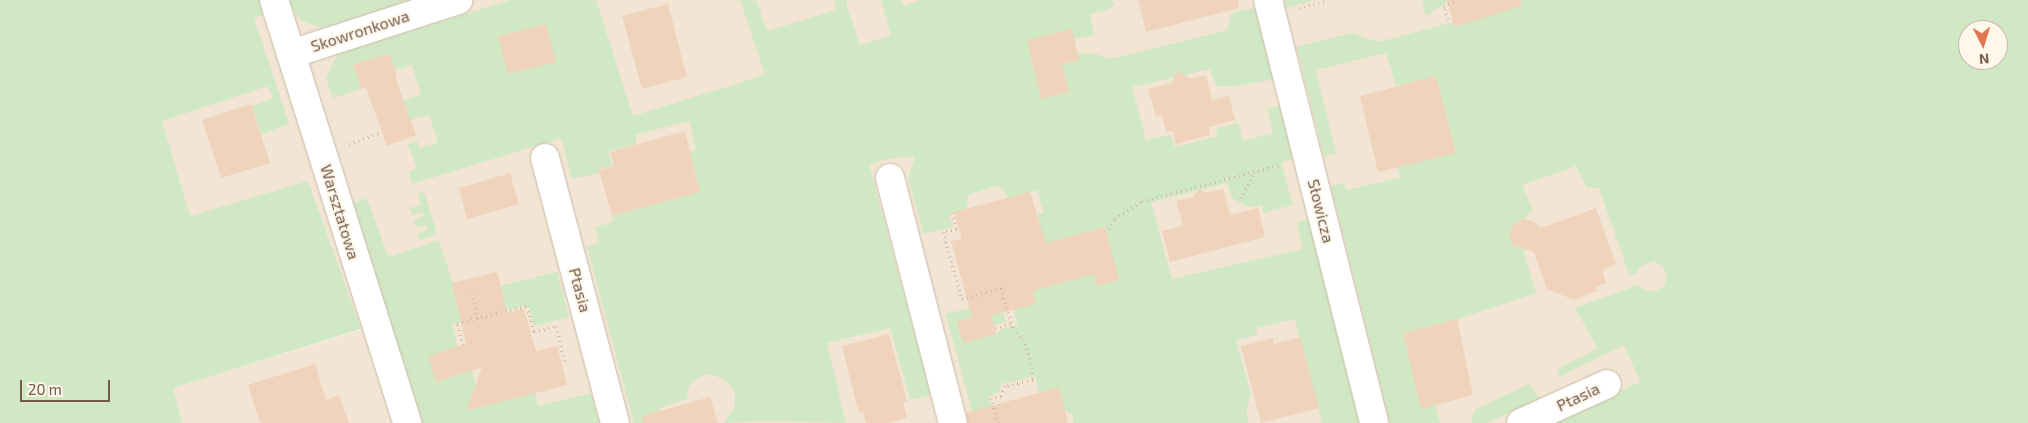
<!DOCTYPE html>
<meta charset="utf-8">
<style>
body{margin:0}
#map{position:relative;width:2028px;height:423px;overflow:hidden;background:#fbf3e4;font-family:"Exo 2",sans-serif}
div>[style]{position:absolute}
.residential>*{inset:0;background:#f2e5d3}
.green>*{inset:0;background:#d1e8c4}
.building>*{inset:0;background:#efd3bd}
.path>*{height:3px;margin-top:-1.5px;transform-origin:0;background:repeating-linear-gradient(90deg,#d4b7a1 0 1px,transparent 0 5px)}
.roads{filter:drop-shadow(0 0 1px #ccbbab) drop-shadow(0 0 1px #ccbbab)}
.street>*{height:28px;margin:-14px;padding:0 14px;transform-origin:14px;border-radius:14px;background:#fff}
span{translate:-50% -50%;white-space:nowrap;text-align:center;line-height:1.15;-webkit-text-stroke:4px #fef7ea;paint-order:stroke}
.street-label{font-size:16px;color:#725b4b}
.north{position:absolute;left:1958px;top:20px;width:50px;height:50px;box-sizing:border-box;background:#fef7ea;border:1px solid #c6b9aa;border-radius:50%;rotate:175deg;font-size:14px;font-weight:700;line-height:20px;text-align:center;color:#725b4b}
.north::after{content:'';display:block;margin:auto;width:18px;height:22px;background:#e0754f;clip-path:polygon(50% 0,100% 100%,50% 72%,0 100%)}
.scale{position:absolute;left:20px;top:380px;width:90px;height:22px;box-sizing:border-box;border:2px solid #725b4b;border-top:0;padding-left:6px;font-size:15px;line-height:18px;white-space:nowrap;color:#725b4b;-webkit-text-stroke:4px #fef7ea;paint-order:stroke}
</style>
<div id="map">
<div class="residential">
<i style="clip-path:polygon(263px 0,1608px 0,1715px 301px,1640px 382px,1618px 423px,182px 423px,172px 388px,361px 330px,308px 182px,190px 218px,138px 38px,235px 8px,254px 18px,267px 14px)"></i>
</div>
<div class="green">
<i style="clip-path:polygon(0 0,263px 0,267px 14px,254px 18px,289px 124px,261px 134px,252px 106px,273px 99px,268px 86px,162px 121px,190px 216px,308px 181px,361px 329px,173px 388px,182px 423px,0 423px)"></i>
<i style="clip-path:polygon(287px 0,418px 0,352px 22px,320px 27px,302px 21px,290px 8px)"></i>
<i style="clip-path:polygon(evenodd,511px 0,596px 0,633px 116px,765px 75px,740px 0,756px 0,767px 31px,836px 10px,834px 0,847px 0,846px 3px,860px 45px,891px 36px,881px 0,901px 0,903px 6px,921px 0,1113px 0,1115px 5px,1106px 10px,1090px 14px,1094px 35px,1074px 39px,1035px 71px,1079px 60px,1077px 53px,1096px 54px,1110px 59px,1221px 32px,1227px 30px,1232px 13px,1259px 7px,1277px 79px,1236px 86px,1216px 86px,1210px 69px,1132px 87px,1146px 140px,1171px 135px,1175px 147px,1218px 136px,1216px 128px,1238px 123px,1243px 141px,1273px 133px,1267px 109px,1283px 105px,1296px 158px,1281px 163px,1293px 205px,1264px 213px,1262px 205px,1248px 207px,1232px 198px,1227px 183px,1151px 202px,1172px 279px,1303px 249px,1297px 222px,1311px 219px,1360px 423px,1322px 423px,1295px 319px,1257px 328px,1256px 335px,1236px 340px,1251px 394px,1246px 410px,1249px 423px,1074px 423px,1072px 414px,1064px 410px,1059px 387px,1039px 392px,1035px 376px,1002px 384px,998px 393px,989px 396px,992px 411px,973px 416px,946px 314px,1000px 300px,1006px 322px,993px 325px,957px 321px,963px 343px,996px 334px,1004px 328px,1018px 325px,1013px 309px,1033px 291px,1050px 261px,1037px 215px,1044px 213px,1037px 190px,1008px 198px,1003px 189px,996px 186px,968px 195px,967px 209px,949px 214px,953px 227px,924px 234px,908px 178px,915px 156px,886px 159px,869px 165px,931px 395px,910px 400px,890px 328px,827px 343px,846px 423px,766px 421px,724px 423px,734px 408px,735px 393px,727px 381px,711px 374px,699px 377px,691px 383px,688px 388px,687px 399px,659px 408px,662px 423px,634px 423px,587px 246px,599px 242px,595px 227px,613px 222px,612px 216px,700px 192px,690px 152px,696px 150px,689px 121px,635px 135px,637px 144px,608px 151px,612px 166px,599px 169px,600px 173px,572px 179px,561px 138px,412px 184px,409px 172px,417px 168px,408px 144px,417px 141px,419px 148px,438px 143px,429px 115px,410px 120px,403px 100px,421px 95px,412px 65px,395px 70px,389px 54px,353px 64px,361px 89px,333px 98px,326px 78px,338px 53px,511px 0,1105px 227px,1119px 280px,1098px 286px,1084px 233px,1105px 227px,511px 0,1070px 265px,1074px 280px,1056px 284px,1070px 265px)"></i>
<i style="clip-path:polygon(1284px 0,1316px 0,1286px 8px)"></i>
<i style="clip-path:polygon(1422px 0,1451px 0,1426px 16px)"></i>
<i style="clip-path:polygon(evenodd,1481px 0,2028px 0,2028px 423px,1548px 423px,1640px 382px,1624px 345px,1557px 378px,1559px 368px,1598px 348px,1575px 308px,1638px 285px,1646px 291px,1656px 291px,1664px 286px,1667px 276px,1663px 267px,1655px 261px,1640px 266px,1636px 275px,1629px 274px,1599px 188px,1587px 187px,1576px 166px,1522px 185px,1533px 210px,1526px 218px,1514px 223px,1509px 237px,1514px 246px,1523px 249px,1536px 293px,1457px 319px,1403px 333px,1421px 408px,1435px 405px,1440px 423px,1390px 423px,1331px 186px,1344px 183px,1346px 190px,1400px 178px,1397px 167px,1456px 152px,1436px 76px,1396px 86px,1386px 53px,1316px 70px,1336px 154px,1324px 156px,1297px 47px,1352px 33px,1379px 42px,1453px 22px,1481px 0,1968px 30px,1998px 30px,1998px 60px,1968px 60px,1968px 30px)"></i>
<i style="clip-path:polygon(424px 191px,437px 234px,419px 240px,417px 234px,428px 230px,426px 225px,416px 227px,413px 220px,424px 216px,423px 212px,412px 215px,410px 208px,421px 205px,418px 193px)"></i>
<i style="clip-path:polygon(367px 198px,388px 257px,439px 240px,455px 291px,476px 317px,452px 324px,458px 350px,466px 348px,481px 407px,535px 393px,538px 406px,591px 393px,599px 423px,420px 423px,352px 204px)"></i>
<i style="clip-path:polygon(557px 272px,569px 317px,534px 326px,528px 305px,479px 317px,473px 293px)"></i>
<i style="clip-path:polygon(1529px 384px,1540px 399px,1487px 423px,1472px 423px,1471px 419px,1476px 409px)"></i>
</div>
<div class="building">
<i style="clip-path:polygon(1138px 0,1238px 0,1239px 8px,1146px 32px)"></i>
<i style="clip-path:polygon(1447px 0,1521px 0,1522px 6px,1454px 27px)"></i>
<i style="clip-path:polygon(668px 4px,687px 77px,642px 89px,622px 16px)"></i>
<i style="clip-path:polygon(546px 24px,556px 62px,508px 74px,498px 36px)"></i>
<i style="clip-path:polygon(1072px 29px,1079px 60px,1062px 64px,1069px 92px,1041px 99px,1027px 40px)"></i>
<i style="clip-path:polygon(390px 54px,397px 76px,395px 77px,416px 135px,387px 146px,366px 88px,361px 89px,353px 64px)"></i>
<i style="clip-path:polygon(1178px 71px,1190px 79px,1206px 75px,1212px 100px,1229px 96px,1235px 120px,1209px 127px,1210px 135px,1176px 144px,1173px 131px,1166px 132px,1162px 115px,1156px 116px,1148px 89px,1171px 83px)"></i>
<i style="clip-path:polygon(1436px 76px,1456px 153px,1378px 172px,1360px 96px)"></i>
<i style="clip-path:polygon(251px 104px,270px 163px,221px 178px,202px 120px)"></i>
<i style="clip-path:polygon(685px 131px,700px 192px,612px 216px,599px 170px,614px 166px,610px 152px)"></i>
<i style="clip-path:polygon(510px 173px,519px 204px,467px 219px,459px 188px)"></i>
<i style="clip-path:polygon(1199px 189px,1206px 193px,1223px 189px,1230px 215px,1258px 208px,1265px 237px,1170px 262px,1162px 231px,1183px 226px,1176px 201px,1193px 197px)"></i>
<i style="clip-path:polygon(1030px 192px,1046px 243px,1105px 227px,1119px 280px,1097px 286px,1094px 274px,1033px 291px,1036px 304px,991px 315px,996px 334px,963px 343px,957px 321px,972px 317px,951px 241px,962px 239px,954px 212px)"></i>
<i style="clip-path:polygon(1596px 208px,1616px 264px,1602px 270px,1606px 283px,1595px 287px,1597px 291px,1574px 300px,1547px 289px,1534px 252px,1514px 246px,1509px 237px,1511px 227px,1523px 219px,1533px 221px,1541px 228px)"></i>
<i style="clip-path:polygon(497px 272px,507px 313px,524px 309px,536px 351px,557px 346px,567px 385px,466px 411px,482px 367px,436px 382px,428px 356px,466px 344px,452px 283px)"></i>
<i style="clip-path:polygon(1457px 319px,1473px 395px,1421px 409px,1403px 333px)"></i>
<i style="clip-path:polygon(889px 334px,907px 401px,903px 402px,907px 418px,889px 423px,866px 423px,863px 412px,859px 413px,842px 346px)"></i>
<i style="clip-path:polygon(1300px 337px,1319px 408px,1261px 423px,1241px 346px,1273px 338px,1274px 344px)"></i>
<i style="clip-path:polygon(315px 364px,326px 400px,339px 395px,349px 423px,260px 423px,248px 385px)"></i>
<i style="clip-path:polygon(1059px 387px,1068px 423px,968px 423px,966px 413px)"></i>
<i style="clip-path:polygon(710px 397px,718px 423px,643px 423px,642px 416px)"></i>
</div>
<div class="path">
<i style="left:1299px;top:8px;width:30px;rotate:-15deg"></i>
<i style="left:1448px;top:19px;width:13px;rotate:-108deg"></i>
<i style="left:1444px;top:7px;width:14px;rotate:-30deg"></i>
<i style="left:349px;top:144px;width:32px;rotate:-20deg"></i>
<i style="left:1241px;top:198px;width:30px;rotate:-62deg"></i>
<i style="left:952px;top:213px;width:17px;rotate:73deg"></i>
<i style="left:957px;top:229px;width:14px;rotate:168deg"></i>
<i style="left:943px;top:232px;width:70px;rotate:74.2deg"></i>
<i style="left:962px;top:299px;width:41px;rotate:-15.8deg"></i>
<i style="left:1001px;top:288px;width:43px;rotate:73.7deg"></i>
<i style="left:1013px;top:329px;width:14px;rotate:45deg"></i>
<i style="left:1023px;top:339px;width:20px;rotate:70deg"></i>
<i style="left:1030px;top:358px;width:22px;rotate:82deg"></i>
<i style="left:1033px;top:380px;width:29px;rotate:168deg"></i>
<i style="left:1005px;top:386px;width:11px;rotate:112deg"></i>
<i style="left:1001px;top:396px;width:10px;rotate:169deg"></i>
<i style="left:991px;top:398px;width:26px;rotate:74deg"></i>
<i style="left:1109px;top:229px;width:12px;rotate:-59deg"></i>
<i style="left:1115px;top:219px;width:32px;rotate:-34deg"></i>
<i style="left:1142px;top:201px;width:143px;rotate:-14.6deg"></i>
<i style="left:472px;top:293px;width:26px;rotate:77deg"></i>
<i style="left:995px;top:328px;width:16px;rotate:-14deg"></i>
<i style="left:463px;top:345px;width:23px;rotate:-105deg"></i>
<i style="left:457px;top:323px;width:72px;rotate:-13.7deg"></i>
<i style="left:527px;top:306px;width:27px;rotate:75deg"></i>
<i style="left:534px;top:332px;width:23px;rotate:-15deg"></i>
<i style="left:556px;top:326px;width:38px;rotate:76deg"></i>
</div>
<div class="roads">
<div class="street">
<i style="left:274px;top:0;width:443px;rotate:72.5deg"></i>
<i style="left:1268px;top:0;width:436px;rotate:75.9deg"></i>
<i style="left:291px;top:54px;width:176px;rotate:-17.9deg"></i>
<i style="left:545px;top:158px;width:274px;rotate:75.2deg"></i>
<i style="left:890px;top:178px;width:253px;rotate:75.6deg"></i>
<i style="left:1521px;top:423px;width:94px;rotate:-24.4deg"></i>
</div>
</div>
<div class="street-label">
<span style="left:360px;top:31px;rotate:-18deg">Skowronkowa</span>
<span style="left:1321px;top:211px;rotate:76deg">Słowicza</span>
<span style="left:340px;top:212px;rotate:73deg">Warsztatowa</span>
<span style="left:580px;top:290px;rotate:75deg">Ptasia</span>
<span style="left:1578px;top:397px;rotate:-25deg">Ptasia</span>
</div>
<div class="north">N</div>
<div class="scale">20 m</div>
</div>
